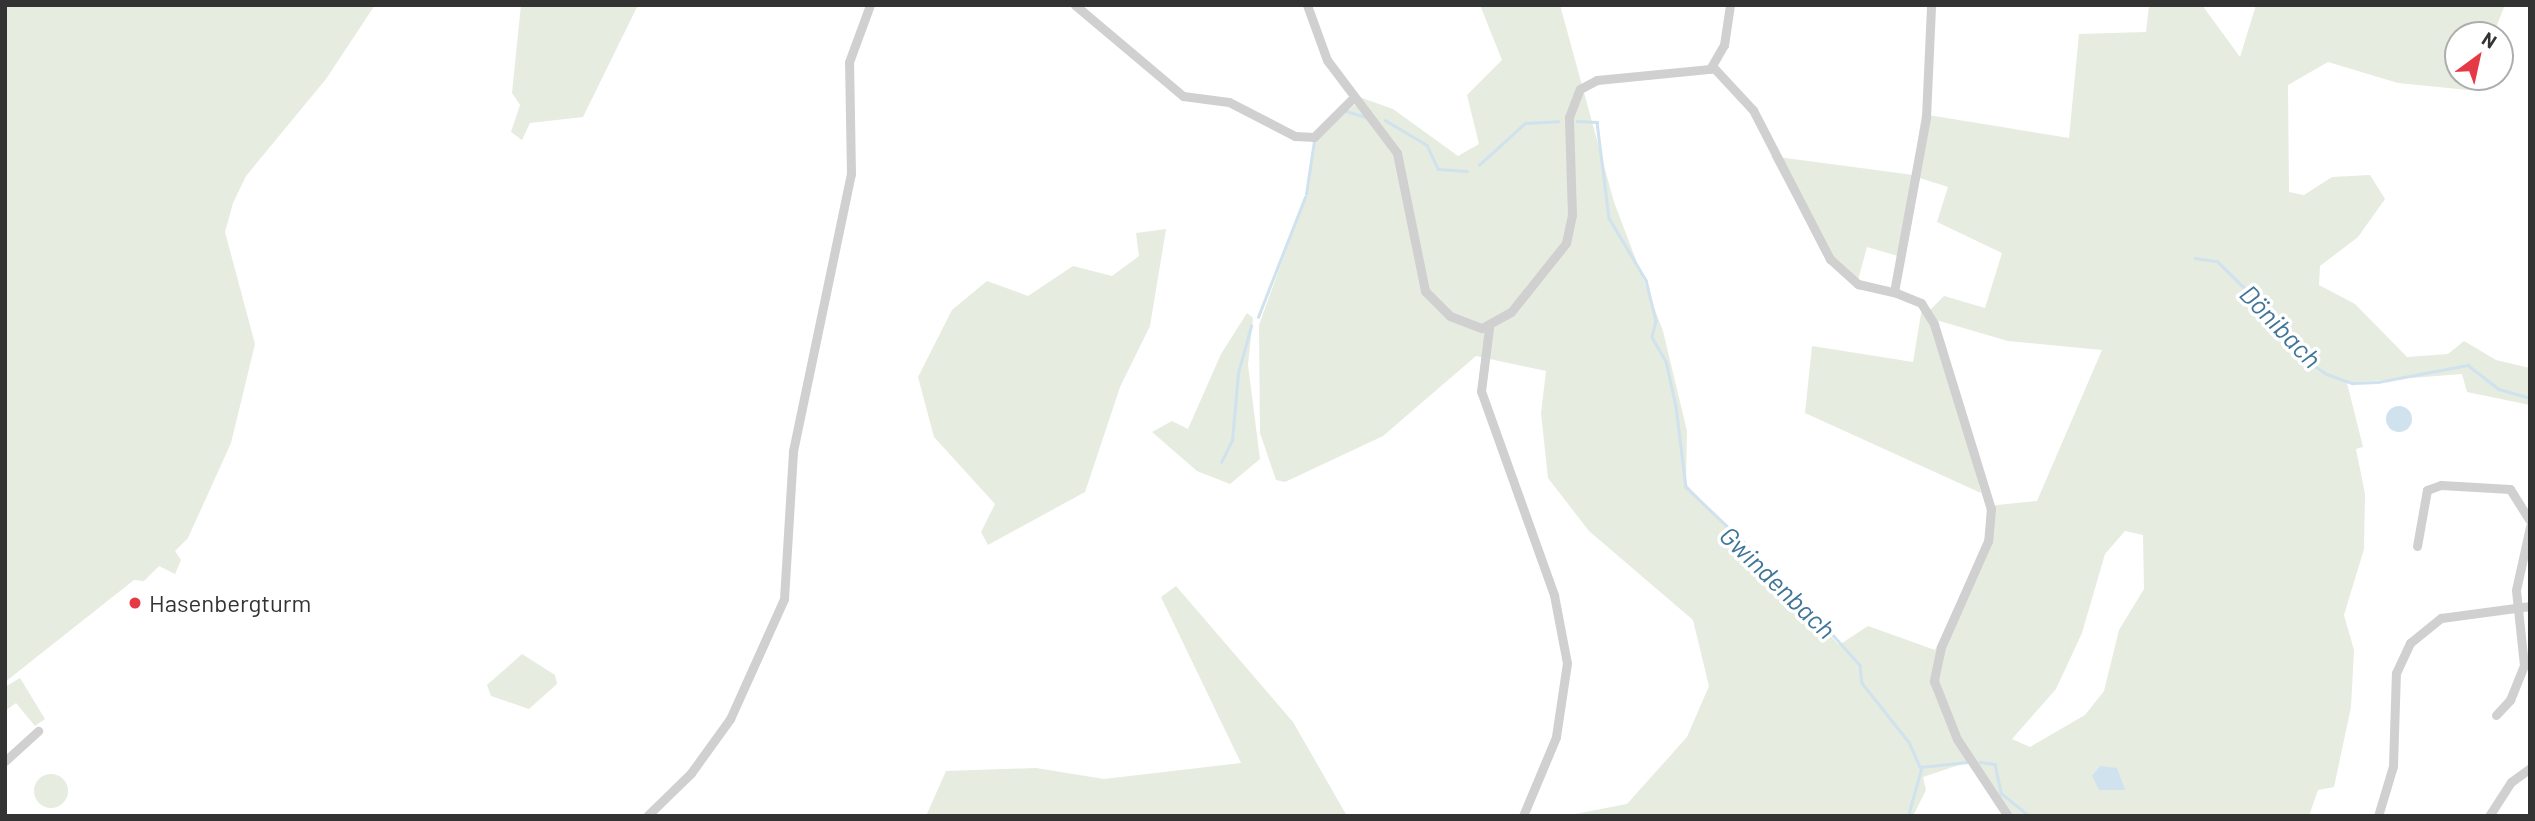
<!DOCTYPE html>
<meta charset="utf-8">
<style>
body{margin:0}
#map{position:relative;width:2535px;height:821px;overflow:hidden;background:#fff;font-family:Barlow,sans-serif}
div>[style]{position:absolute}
.green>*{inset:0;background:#e6ecdf}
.round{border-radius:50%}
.water>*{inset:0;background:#cfe2ee}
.stream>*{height:2.5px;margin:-1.25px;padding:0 1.25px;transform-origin:1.25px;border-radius:1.25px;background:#cfe2ee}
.minor>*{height:9px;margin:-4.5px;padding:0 4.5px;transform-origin:4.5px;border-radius:4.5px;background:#d0d0d0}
.dots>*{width:19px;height:19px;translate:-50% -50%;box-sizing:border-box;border:4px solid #fff;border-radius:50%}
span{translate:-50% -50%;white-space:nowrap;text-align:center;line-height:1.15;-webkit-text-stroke:7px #fff;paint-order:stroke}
.poi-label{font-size:24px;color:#333}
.left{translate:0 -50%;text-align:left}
.water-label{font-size:26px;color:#3f7597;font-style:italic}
.frame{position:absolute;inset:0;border:7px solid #333;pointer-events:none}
.north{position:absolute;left:2444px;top:21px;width:70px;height:70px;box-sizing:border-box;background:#fff;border:2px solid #adadad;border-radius:50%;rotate:33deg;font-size:19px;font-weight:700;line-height:28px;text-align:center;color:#333}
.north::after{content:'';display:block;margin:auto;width:24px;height:32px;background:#e63946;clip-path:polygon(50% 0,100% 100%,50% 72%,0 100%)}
</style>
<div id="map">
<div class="green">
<i style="clip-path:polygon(5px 5px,375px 5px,326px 79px,246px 176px,233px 203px,225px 232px,255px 344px,231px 443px,188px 538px,175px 551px,181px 560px,175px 574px,159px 566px,144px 581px,134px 580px,5px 682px)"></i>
<i style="clip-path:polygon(521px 5px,638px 5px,583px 117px,530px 123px,522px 140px,511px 132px,520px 105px,512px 93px)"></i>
<i style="clip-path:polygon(evenodd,1480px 5px,1560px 5px,1614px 202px,1663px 331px,1687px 431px,1686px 484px,1839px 645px,1868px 626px,1935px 650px,1985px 541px,1987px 506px,2037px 501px,2102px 350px,2008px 341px,1936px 320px,1981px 493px,1805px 413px,1812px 346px,1913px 362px,1922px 308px,1930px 310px,1944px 296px,1985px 308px,2002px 253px,1937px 222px,1948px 187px,1920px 178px,1905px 258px,1867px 247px,1857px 284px,1827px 259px,1771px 156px,1913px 175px,1922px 114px,2069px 138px,2079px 34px,2146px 32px,2149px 5px,2202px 5px,2240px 57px,2256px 5px,2505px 5px,2493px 35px,2458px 35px,2458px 77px,2482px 77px,2478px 91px,2398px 83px,2328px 62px,2288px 85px,2289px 192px,2304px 195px,2332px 177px,2370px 175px,2385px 199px,2358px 237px,2320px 266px,2319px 285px,2355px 304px,2407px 357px,2448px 354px,2464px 341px,2496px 360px,2530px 368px,2530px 405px,2467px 392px,2462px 374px,2347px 383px,2363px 447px,2356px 449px,2365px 494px,2364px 549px,2344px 615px,2354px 650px,2351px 707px,2334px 787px,2318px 790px,2309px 816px,2010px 816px,1968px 762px,1923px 777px,1926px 790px,1913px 816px,1565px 816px,1627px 804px,1687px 737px,1709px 686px,1693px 620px,1589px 531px,1548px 478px,1541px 413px,1546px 371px,1476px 356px,1383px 436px,1285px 482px,1276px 480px,1260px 433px,1259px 325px,1309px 187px,1315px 140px,1362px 98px,1393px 109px,1458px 156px,1479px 144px,1467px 95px,1502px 60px,1480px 5px,2125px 531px,2143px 535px,2144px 589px,2119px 630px,2104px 691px,2085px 715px,2030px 747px,2012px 739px,2056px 689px,2082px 633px,2105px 554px,2125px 531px)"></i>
<i style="clip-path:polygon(1166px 229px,1150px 326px,1120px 387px,1085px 492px,988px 545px,981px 532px,995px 504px,934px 437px,918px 377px,952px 310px,987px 281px,1028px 296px,1073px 266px,1112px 276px,1139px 256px,1136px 233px)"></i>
<i style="clip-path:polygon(1247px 313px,1253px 318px,1248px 365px,1260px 459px,1230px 484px,1197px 471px,1152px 432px,1172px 421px,1188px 429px,1221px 354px)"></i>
<i style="clip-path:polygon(1176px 586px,1293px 722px,1347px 816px,926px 816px,946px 771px,1036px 768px,1104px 779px,1241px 763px,1161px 597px)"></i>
<i style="clip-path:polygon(522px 654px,555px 675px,557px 684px,529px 709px,491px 696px,487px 685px)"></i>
<i style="clip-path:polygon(20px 678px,45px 719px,35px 726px,16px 703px,5px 711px,5px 687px)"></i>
<i class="round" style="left:34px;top:774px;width:34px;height:34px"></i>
</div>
<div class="water">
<i class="round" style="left:2386px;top:406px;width:26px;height:26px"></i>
<i style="clip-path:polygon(2100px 766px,2117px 768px,2125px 790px,2099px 790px,2092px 776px)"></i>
</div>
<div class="stream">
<i style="left:1346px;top:111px;width:21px;rotate:17deg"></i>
<i style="left:1385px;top:120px;width:49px;rotate:30.8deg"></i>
<i style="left:1427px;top:145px;width:26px;rotate:65deg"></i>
<i style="left:1438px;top:169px;width:29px;rotate:4deg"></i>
<i style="left:1577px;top:121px;width:20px;rotate:3deg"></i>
<i style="left:1597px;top:122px;width:97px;rotate:82.9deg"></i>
<i style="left:1609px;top:218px;width:72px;rotate:59.2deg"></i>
<i style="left:1646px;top:280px;width:42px;rotate:76.3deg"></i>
<i style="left:1656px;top:321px;width:16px;rotate:104deg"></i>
<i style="left:1652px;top:337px;width:28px;rotate:60deg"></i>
<i style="left:1666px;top:361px;width:46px;rotate:77.5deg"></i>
<i style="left:1676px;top:406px;width:82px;rotate:83deg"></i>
<i style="left:1686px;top:487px;width:86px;rotate:43.6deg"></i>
<i style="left:1748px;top:546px;width:30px;rotate:62deg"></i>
<i style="left:1762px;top:572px;width:70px;rotate:39.2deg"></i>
<i style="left:1816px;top:616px;width:66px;rotate:48.1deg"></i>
<i style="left:1860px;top:665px;width:18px;rotate:84deg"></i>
<i style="left:1862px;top:683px;width:75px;rotate:51.5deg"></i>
<i style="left:1909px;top:742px;width:27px;rotate:66deg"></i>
<i style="left:1920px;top:767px;width:48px;rotate:-5.9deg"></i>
<i style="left:1479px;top:165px;width:62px;rotate:-42.4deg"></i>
<i style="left:1525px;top:123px;width:33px;rotate:-3deg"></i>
<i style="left:1306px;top:194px;width:54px;rotate:-81.4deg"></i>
<i style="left:2195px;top:258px;width:22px;rotate:8deg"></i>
<i style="left:2217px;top:261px;width:69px;rotate:44.4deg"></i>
<i style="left:2266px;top:309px;width:65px;rotate:51.9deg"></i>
<i style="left:2306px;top:360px;width:25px;rotate:34deg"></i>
<i style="left:2327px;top:374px;width:27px;rotate:20deg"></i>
<i style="left:2352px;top:383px;width:26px;rotate:-2deg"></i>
<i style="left:2378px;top:382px;width:92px;rotate:-10.7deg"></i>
<i style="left:2468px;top:365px;width:39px;rotate:38deg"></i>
<i style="left:2499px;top:389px;width:32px;rotate:16deg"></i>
<i style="left:1258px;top:317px;width:129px;rotate:-68.6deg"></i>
<i style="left:1221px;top:462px;width:25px;rotate:-63deg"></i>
<i style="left:1232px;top:440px;width:67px;rotate:-84.9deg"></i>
<i style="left:1238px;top:373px;width:49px;rotate:-74.5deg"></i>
<i style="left:1980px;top:762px;width:15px;rotate:8deg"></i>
<i style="left:1995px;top:764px;width:30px;rotate:78deg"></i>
<i style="left:2001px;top:793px;width:36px;rotate:39deg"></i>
<i style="left:1908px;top:816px;width:49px;rotate:-74.5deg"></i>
</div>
<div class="minor">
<i style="left:1075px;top:5px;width:141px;rotate:40.1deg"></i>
<i style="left:1183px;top:96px;width:46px;rotate:7.4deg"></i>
<i style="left:1229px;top:102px;width:74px;rotate:27.3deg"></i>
<i style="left:1295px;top:136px;width:19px;rotate:3deg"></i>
<i style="left:1314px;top:137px;width:55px;rotate:-45deg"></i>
<i style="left:1307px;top:5px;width:59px;rotate:70deg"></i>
<i style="left:1327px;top:60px;width:116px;rotate:53deg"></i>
<i style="left:1397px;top:153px;width:141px;rotate:78.5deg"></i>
<i style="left:1425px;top:291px;width:35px;rotate:45deg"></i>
<i style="left:1450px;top:316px;width:34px;rotate:21deg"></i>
<i style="left:1482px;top:328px;width:33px;rotate:-29deg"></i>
<i style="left:1511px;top:312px;width:88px;rotate:-51.4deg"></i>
<i style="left:1566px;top:243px;width:29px;rotate:-78deg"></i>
<i style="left:1572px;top:215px;width:98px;rotate:-91.8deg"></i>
<i style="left:1569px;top:117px;width:30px;rotate:-69deg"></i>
<i style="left:1580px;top:89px;width:19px;rotate:-28deg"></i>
<i style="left:1597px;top:80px;width:114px;rotate:-5.6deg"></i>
<i style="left:1710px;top:69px;width:28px;rotate:-60deg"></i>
<i style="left:1724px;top:45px;width:40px;rotate:-81.5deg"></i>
<i style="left:1713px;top:67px;width:59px;rotate:47.1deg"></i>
<i style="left:1753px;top:110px;width:168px;rotate:62.7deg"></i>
<i style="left:1830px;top:259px;width:38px;rotate:42deg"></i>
<i style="left:1858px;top:284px;width:37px;rotate:13deg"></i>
<i style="left:1894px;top:292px;width:178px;rotate:-79.6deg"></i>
<i style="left:1926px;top:117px;width:112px;rotate:-87.4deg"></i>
<i style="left:1894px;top:292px;width:29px;rotate:22deg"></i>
<i style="left:1921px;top:303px;width:25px;rotate:58deg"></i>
<i style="left:1934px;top:324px;width:194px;rotate:72.9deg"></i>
<i style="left:1991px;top:509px;width:32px;rotate:95deg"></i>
<i style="left:1988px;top:541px;width:116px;rotate:113.9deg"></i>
<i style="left:1941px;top:647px;width:35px;rotate:102deg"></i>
<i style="left:1934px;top:681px;width:62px;rotate:68.4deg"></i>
<i style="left:1957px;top:739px;width:92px;rotate:56.5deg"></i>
<i style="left:1489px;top:328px;width:64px;rotate:97.2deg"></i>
<i style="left:1481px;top:391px;width:217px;rotate:70.3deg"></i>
<i style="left:1554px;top:595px;width:69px;rotate:79.2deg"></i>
<i style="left:1567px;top:663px;width:75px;rotate:98.5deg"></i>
<i style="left:1556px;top:737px;width:86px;rotate:112.7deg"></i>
<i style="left:2417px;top:546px;width:57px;rotate:-79.9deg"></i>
<i style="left:2427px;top:490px;width:15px;rotate:-20deg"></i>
<i style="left:2441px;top:485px;width:69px;rotate:3.3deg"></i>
<i style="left:2510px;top:489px;width:38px;rotate:58deg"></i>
<i style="left:2496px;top:715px;width:21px;rotate:-47deg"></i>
<i style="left:2510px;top:700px;width:38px;rotate:-68deg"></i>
<i style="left:2524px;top:665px;width:75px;rotate:-96.1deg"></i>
<i style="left:2516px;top:590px;width:65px;rotate:-77.5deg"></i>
<i style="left:5px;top:761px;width:45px;rotate:-42.3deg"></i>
<i style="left:647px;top:816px;width:62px;rotate:-44.3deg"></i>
<i style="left:691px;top:773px;width:67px;rotate:-54.2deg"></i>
<i style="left:730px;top:719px;width:132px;rotate:-65.8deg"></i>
<i style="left:784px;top:599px;width:148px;rotate:-86.5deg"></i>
<i style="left:793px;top:451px;width:283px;rotate:-78.2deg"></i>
<i style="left:851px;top:174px;width:112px;rotate:-91deg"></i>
<i style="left:849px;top:62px;width:61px;rotate:-69.8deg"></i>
<i style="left:2378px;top:816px;width:52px;rotate:-73.3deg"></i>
<i style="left:2393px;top:766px;width:93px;rotate:-88.2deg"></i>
<i style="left:2396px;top:673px;width:33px;rotate:-65deg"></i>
<i style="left:2410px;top:643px;width:40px;rotate:-39deg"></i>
<i style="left:2441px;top:618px;width:90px;rotate:-7.7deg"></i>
<i style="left:2489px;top:816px;width:40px;rotate:-57.1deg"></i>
<i style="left:2511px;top:782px;width:24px;rotate:-36deg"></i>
</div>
<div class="dots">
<i style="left:135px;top:603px;background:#e63946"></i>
</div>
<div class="poi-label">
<span class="left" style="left:149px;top:603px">Hasenbergturm</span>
</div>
<div class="water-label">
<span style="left:2281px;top:326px;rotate:46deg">Dönibach</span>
<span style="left:1778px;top:582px;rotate:44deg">Gwindenbach</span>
</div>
<div class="frame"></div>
<div class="north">N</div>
</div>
